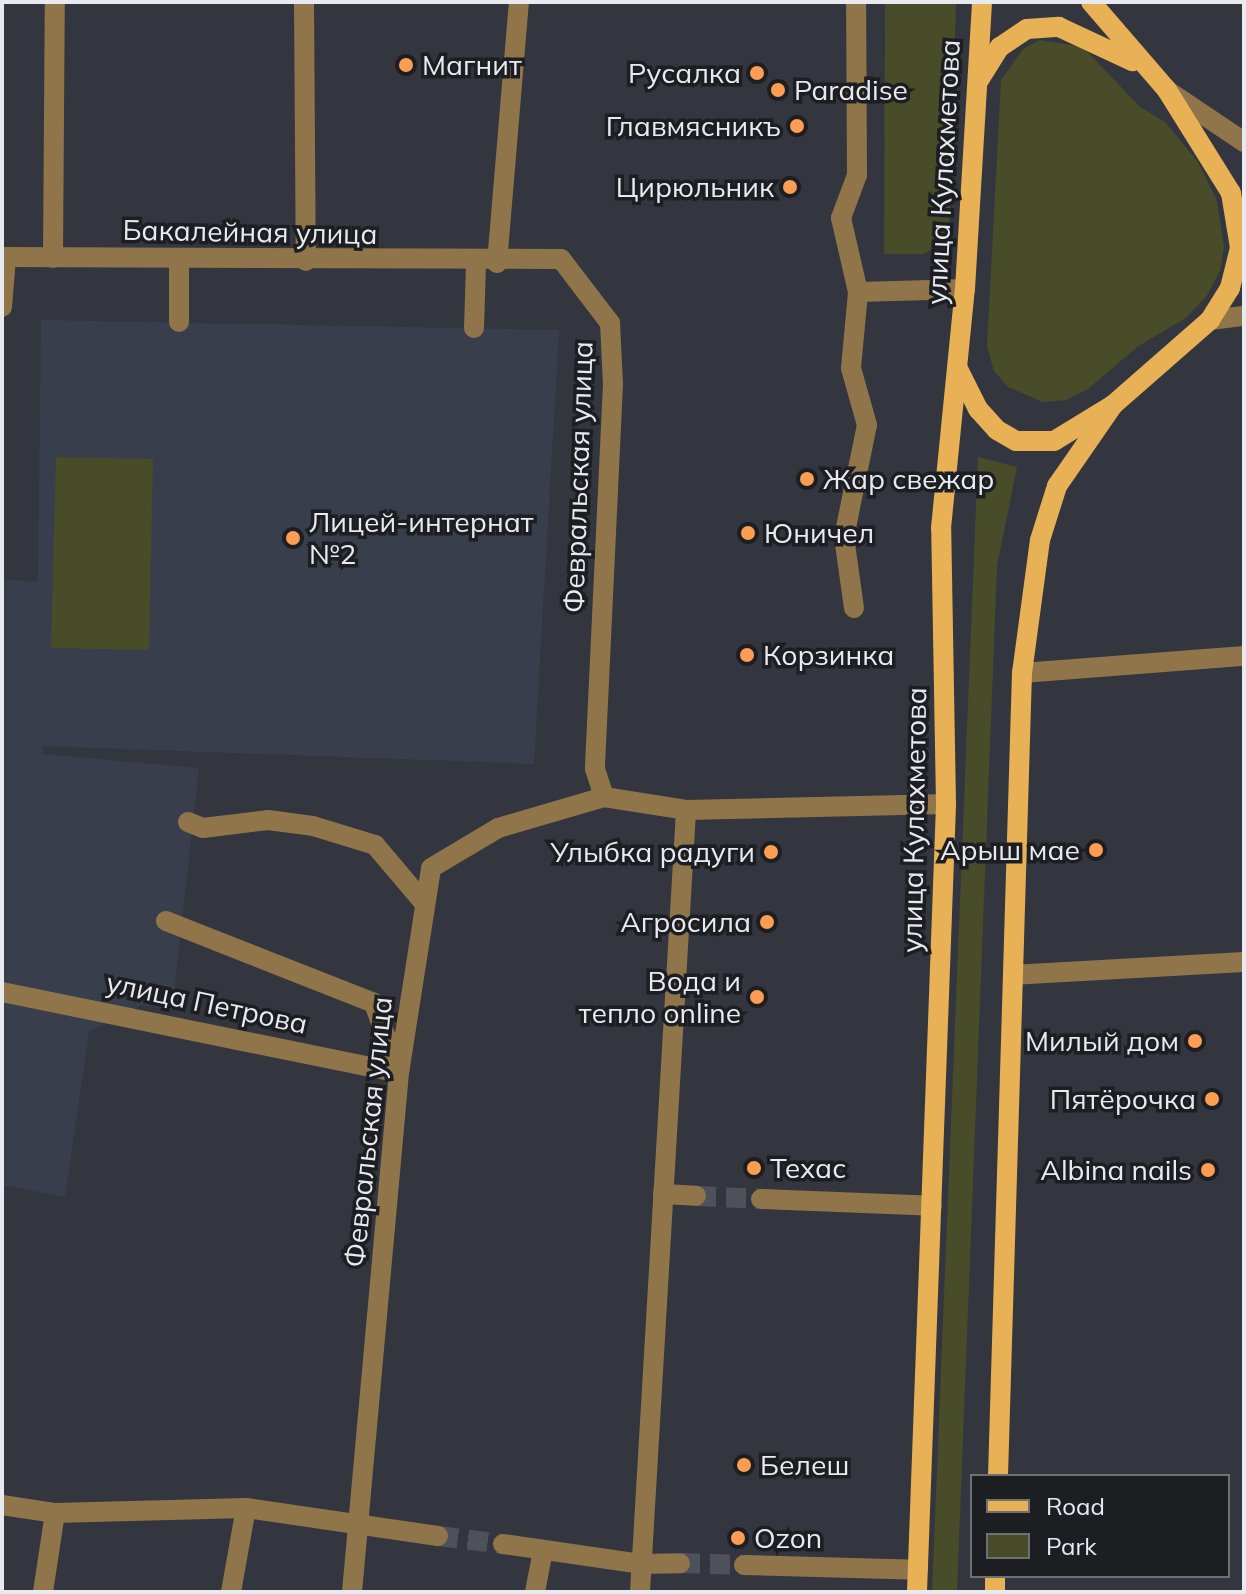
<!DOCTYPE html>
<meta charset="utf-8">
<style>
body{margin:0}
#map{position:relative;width:1246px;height:1594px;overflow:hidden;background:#33363f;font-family:Mulish,sans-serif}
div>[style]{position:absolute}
.built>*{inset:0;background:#393e4d}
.green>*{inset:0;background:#484c29}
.minor-tunnel>*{height:20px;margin-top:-10px;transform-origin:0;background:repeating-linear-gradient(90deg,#4e515a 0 20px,transparent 0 30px)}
.minor>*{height:20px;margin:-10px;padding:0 10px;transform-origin:10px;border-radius:10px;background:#90754b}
.major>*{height:20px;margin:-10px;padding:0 10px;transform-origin:10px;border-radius:10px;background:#e9b155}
.dots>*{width:22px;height:22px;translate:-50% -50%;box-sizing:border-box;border:4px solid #1c1e22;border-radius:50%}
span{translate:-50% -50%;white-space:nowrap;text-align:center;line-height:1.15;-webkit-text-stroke:7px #1c1e22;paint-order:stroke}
.poi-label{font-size:28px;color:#e8eaf0}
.left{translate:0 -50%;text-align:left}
.right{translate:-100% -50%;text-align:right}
.street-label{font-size:28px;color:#e8eaf0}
.frame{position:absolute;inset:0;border:4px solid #e8eaf0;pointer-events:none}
.legend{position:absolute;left:970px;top:1474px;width:260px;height:104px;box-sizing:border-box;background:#1c1e22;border:2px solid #6e7074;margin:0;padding:10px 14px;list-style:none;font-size:24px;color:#e8eaf0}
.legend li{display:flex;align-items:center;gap:16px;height:40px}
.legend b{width:40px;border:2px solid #6e7074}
</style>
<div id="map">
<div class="built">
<i style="clip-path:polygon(41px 320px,559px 330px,534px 764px,42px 746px,43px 754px,199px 768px,172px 1010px,141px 1005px,89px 1032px,65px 1197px,2px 1185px,2px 579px,38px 582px)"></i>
</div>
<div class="green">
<i style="clip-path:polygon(885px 2px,956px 2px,949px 233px,944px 245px,922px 254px,884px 254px)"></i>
<i style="clip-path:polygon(1039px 40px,1083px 47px,1140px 107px,1165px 122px,1198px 162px,1217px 201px,1224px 247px,1220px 271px,1206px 297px,1186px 318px,1137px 347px,1088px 389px,1066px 400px,1043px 402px,1008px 387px,994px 371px,987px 346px,1001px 80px,1023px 49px)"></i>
<i style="clip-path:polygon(56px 457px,153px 459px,149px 650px,51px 648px)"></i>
<i style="clip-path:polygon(978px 457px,1017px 467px,997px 566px,957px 1592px,932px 1592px)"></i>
</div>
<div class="minor-tunnel">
<i style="left:696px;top:1196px;width:65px;rotate:2.6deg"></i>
<i style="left:438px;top:1536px;width:65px;rotate:7deg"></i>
<i style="left:680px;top:1563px;width:64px;rotate:1.8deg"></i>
</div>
<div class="minor">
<i style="left:304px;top:2px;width:259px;rotate:89.6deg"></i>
<i style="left:1168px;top:91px;width:92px;rotate:33.9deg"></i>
<i style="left:2px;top:257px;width:559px;rotate:0.2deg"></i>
<i style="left:561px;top:259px;width:81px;rotate:52.6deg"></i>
<i style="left:610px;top:323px;width:61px;rotate:87.2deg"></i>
<i style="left:613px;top:384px;width:385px;rotate:92.7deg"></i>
<i style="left:595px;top:769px;width:29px;rotate:72deg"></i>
<i style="left:53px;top:258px;width:256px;rotate:-89.6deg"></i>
<i style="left:179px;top:258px;width:64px;rotate:90deg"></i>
<i style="left:497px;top:263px;width:262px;rotate:-85.2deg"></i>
<i style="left:858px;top:292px;width:107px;rotate:-1.6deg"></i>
<i style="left:2px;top:307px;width:50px;rotate:-85.4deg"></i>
<i style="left:1210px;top:320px;width:34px;rotate:-7deg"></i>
<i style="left:474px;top:328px;width:65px;rotate:-88.2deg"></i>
<i style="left:854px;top:608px;width:72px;rotate:-98deg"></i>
<i style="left:844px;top:537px;width:114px;rotate:-78.4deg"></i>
<i style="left:867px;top:425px;width:59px;rotate:-105.7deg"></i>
<i style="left:851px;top:368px;width:76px;rotate:-84.7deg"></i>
<i style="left:858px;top:292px;width:76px;rotate:-102.9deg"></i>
<i style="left:841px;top:218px;width:46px;rotate:-69.6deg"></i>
<i style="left:857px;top:175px;width:173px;rotate:-90.3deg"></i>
<i style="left:1022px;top:673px;width:223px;rotate:-4.4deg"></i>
<i style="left:188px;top:822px;width:16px;rotate:22deg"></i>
<i style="left:203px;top:828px;width:65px;rotate:-7deg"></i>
<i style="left:268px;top:820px;width:45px;rotate:7.6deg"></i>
<i style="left:313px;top:826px;width:65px;rotate:17deg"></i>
<i style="left:375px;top:845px;width:77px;rotate:49.7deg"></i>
<i style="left:166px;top:921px;width:224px;rotate:21.5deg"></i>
<i style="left:374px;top:1003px;width:70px;rotate:70.8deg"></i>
<i style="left:1013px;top:975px;width:231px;rotate:-3.2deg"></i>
<i style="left:2px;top:992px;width:405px;rotate:11.5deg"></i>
<i style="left:663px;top:1194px;width:33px;rotate:3deg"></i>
<i style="left:761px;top:1199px;width:171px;rotate:2.3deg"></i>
<i style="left:2px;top:1505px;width:54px;rotate:8.6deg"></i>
<i style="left:55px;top:1513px;width:191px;rotate:-1.5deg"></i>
<i style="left:246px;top:1508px;width:194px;rotate:8.3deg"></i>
<i style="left:503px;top:1544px;width:139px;rotate:8.2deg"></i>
<i style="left:641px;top:1564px;width:39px;rotate:-1deg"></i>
<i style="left:744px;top:1565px;width:174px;rotate:1.6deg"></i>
<i style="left:43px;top:1592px;width:80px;rotate:-81.4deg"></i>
<i style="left:231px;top:1592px;width:85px;rotate:-79.9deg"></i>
<i style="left:352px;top:1592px;width:521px;rotate:-84.83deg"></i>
<i style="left:399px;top:1073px;width:207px;rotate:-81.1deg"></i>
<i style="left:431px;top:868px;width:78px;rotate:-30.8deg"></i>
<i style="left:498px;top:828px;width:110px;rotate:-16.3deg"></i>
<i style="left:604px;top:797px;width:83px;rotate:9deg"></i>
<i style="left:686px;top:810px;width:260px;rotate:-1.3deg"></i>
<i style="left:535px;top:1592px;width:43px;rotate:-79.2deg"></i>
<i style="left:640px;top:1592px;width:783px;rotate:-86.63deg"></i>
</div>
<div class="major">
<i style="left:979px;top:80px;width:39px;rotate:-58deg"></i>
<i style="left:1000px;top:47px;width:32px;rotate:-34deg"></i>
<i style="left:1027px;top:29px;width:32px;rotate:-4deg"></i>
<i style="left:1059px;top:27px;width:81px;rotate:25deg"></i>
<i style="left:958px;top:369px;width:45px;rotate:63.4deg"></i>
<i style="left:978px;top:409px;width:28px;rotate:48deg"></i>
<i style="left:997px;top:430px;width:22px;rotate:30deg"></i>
<i style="left:1016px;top:441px;width:38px"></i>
<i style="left:1054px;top:441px;width:69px;rotate:-31.4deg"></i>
<i style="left:1113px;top:405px;width:129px;rotate:-41.2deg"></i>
<i style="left:1210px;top:320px;width:38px;rotate:-58deg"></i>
<i style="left:1230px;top:288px;width:41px;rotate:-76deg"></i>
<i style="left:1240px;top:248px;width:56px;rotate:-99.3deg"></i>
<i style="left:1231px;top:193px;width:121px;rotate:-121.9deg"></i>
<i style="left:1167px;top:90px;width:116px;rotate:-130.8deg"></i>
<i style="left:998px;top:1476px;width:803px;rotate:-88.29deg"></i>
<i style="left:1022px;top:673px;width:134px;rotate:-82.3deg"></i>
<i style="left:1040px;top:540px;width:57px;rotate:-72.5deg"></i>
<i style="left:1057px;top:486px;width:98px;rotate:-55.3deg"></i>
<i style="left:917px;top:1592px;width:789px;rotate:-87.89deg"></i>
<i style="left:946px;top:804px;width:276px;rotate:-91deg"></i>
<i style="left:941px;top:528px;width:240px;rotate:-84.3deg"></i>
<i style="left:965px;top:289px;width:288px;rotate:-86.6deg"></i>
<i style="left:995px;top:1592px;width:16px;rotate:-90deg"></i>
</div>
<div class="dots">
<i style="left:406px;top:65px;background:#fc9d53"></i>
<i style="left:757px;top:73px;background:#fc9d53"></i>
<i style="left:778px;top:90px;background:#fc9d53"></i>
<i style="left:797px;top:126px;background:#fc9d53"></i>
<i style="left:790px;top:187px;background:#fc9d53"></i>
<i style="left:807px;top:479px;background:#fc9d53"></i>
<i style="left:748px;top:533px;background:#fc9d53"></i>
<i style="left:293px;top:538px;background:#fc9d53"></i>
<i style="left:747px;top:655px;background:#fc9d53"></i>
<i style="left:1096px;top:850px;background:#fc9d53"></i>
<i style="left:771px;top:852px;background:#fc9d53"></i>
<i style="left:767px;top:922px;background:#fc9d53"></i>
<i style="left:757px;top:997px;background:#fc9d53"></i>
<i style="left:1195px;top:1041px;background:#fc9d53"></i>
<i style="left:1212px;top:1099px;background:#fc9d53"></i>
<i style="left:754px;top:1168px;background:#fc9d53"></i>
<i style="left:1208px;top:1170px;background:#fc9d53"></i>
<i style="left:744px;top:1465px;background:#fc9d53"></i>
<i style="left:738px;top:1538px;background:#fc9d53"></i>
</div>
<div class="poi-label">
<span class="left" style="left:422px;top:65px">Магнит</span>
<span class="right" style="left:741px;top:73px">Русалка</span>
<span class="left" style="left:794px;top:90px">Paradise</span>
<span class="right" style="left:781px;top:126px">Главмясникъ</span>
<span class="right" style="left:774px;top:187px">Цирюльник</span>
<span class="left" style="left:823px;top:479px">Жар свежар</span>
<span class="left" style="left:309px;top:538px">Лицей-интернат<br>№2</span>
<span class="left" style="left:764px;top:533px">Юничел</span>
<span class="left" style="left:763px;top:655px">Корзинка</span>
<span class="right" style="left:1080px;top:850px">Арыш мае</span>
<span class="right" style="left:755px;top:852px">Улыбка радуги</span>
<span class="right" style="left:751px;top:922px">Агросила</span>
<span class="right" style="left:741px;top:997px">Вода и<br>тепло online</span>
<span class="right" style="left:1179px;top:1041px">Милый дом</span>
<span class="right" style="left:1196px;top:1099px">Пятёрочка</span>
<span class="left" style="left:770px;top:1168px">Техас</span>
<span class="right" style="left:1192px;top:1170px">Albina nails</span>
<span class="left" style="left:760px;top:1465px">Белеш</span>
<span class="left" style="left:754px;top:1538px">Ozon</span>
</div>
<div class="street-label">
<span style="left:943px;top:172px;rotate:-87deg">улица Кулахметова</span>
<span style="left:250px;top:232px;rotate:1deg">Бакалейная улица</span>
<span style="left:578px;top:477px;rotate:-88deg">Февральская улица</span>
<span style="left:914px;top:820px;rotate:-89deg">улица Кулахметова</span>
<span style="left:207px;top:1003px;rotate:12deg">улица Петрова</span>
<span style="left:368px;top:1132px;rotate:-84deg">Февральская улица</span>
</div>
<div class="frame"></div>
<ul class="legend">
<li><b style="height:10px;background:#e9b155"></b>Road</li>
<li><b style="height:22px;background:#484c29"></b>Park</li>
</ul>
</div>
